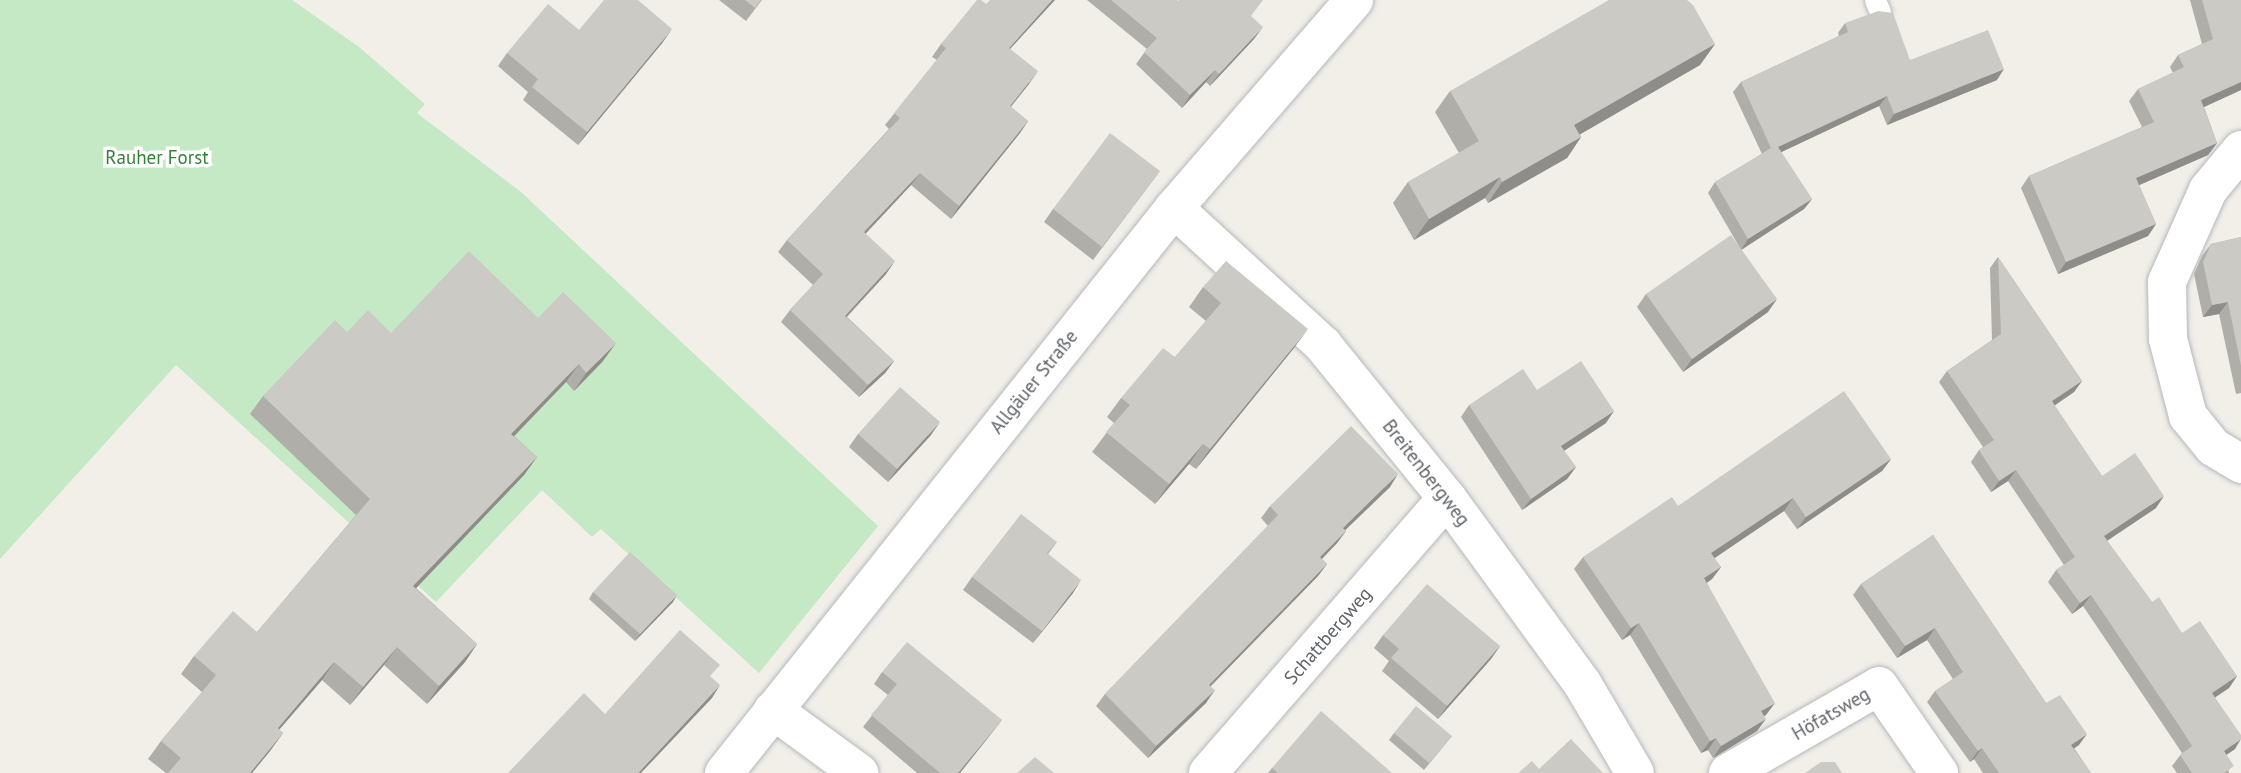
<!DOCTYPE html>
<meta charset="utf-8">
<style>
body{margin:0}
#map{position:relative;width:2241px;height:773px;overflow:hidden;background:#f1efe8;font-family:"PT Sans",sans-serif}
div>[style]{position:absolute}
.green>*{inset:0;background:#c5e8c5}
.roads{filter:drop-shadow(0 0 2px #b5b8bc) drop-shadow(0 0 2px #b5b8bc)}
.lane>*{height:21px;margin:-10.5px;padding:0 10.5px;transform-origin:10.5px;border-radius:10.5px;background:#fff}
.street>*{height:38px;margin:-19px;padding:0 19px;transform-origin:19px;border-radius:19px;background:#fff}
.secondary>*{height:38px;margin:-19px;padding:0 19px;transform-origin:19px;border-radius:19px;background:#fff}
.wall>*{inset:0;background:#afaea9}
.shaded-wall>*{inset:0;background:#8f8d8a}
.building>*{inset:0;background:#cccac5}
span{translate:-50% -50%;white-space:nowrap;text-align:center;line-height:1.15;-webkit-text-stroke:7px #fff;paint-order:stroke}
.park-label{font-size:19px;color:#348238}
.street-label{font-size:19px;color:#5f6368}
</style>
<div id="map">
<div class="green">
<i style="clip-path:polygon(0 0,292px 0,359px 47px,425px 104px,417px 113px,521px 192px,878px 526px,759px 673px,601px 529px,592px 537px,542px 490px,436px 602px,176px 365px,0 559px)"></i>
</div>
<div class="roads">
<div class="lane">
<i style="left:1875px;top:0;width:13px;rotate:67deg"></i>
</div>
<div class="street">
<i style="left:2241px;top:150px;width:52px;rotate:129.5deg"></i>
<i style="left:2208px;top:190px;width:101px;rotate:114deg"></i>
<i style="left:2167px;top:282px;width:57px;rotate:89deg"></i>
<i style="left:2168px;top:339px;width:80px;rotate:75.4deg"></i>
<i style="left:2188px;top:416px;width:40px;rotate:51deg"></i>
<i style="left:2213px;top:447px;width:33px;rotate:31deg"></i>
<i style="left:1174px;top:208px;width:202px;rotate:42.6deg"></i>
<i style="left:1323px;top:345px;width:197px;rotate:51deg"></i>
<i style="left:1447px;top:498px;width:229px;rotate:53.9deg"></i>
<i style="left:1582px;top:683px;width:104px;rotate:59.5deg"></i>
<i style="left:773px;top:710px;width:107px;rotate:36.2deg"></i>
<i style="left:1208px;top:773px;width:364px;rotate:-49deg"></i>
<i style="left:1728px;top:773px;width:174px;rotate:-29.9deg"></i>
<i style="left:1879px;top:686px;width:106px;rotate:55.4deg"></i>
</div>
<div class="secondary">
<i style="left:724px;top:773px;width:722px;rotate:-51.46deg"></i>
<i style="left:1174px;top:208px;width:275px;rotate:-49.1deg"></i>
</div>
</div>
<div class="wall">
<i style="clip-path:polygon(719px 0,762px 0,746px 21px)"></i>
<i style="clip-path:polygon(1087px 0,1176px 0,1178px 1px,1251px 16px,1254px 39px,1210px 86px,1206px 82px,1182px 108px,1136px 64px,1147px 49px)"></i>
<i style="clip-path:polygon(2190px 0,2241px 0,2241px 90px,2204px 107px,2217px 143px,2208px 155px,2139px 185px,2156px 224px,2148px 236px,2058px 274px,2021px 188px,2029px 176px,2142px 127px,2129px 101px,2138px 89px,2173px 73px,2170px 67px,2178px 55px,2202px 44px)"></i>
<i style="clip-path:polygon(986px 4px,1029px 84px,1011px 107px,1028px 121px,1020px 133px,951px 219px,911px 185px,865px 234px,886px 274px,847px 317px,894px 361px,885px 373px,859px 397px,781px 322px,790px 310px,813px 285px,778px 252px,787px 240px,889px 129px,885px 125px,937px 60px,932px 57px,941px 44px)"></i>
<i style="clip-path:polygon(1845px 23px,1910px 60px,1997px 80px,1887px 125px,1879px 106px,1781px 152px,1812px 199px,1804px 209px,1741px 250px,1768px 312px,1683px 372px,1637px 307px,1646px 294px,1740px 248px,1708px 193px,1715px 182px,1762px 154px,1733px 92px,1741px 82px,1839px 36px,1838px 33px)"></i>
<i style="clip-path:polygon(579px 30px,663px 42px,578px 145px,523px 100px,528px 92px,498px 66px,507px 53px)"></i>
<i style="clip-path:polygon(1715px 44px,1700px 65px,1580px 134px,1581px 137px,1567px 158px,1488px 203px,1485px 198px,1414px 240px,1393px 203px,1408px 182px,1459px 153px,1435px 112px,1450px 91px)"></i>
<i style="clip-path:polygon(1160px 171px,1093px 260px,1044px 222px,1053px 209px)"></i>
<i style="clip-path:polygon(2241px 237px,2241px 393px,2236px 394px,2219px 314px,2203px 317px,2194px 274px,2202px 256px,2211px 244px)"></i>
<i style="clip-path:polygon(1998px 257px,2082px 381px,2074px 392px,2054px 405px,2102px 476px,2156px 508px,2107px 541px,2152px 602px,2182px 633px,2237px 676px,2229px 688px,2215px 697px,2235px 749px,2226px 755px,2229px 773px,2177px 773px,2172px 766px,2182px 753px,2174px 741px,2083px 606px,2072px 614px,2048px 582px,2056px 570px,2064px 565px,2008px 481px,1991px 492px,1971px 462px,1979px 450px,1983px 447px,1939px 382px,1947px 371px,1992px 340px,1990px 268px)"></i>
<i style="clip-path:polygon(1203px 287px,1294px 348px,1196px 469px,1189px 464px,1155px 504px,1092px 452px,1114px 423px,1107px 417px,1121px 398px,1175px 357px,1206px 321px,1189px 307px)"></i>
<i style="clip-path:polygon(347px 332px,391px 333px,603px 361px,574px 391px,566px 382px,514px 436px,537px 457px,524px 475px,416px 588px,477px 644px,465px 662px,427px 704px,384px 665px,350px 705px,322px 680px,279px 730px,283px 733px,270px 751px,252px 773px,166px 773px,148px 759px,161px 741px,202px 692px,181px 674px,194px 656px,257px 632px,356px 515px,250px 414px,263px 396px)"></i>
<i style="clip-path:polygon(1537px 390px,1606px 423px,1564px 451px,1576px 467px,1567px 479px,1522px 510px,1461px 417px,1469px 405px)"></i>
<i style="clip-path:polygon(858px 434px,931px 435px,888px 482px,849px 447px)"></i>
<i style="clip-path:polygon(1891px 459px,1882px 471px,1797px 529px,1784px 511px,1714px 558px,1721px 567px,1712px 579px,1707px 583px,1766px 715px,1764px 716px,1757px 731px,1713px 758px,1708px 750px,1701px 753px,1630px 635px,1622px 640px,1574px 569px,1583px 557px)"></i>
<i style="clip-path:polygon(1390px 487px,1345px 530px,1346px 531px,1337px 543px,1322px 559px,1327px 564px,1318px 576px,1211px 686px,1206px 703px,1148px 758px,1096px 706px,1105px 694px,1268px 526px,1261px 518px,1270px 506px)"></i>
<i style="clip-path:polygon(1933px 535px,2046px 703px,2079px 745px,2074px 748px,2091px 773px,1983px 773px,1974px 759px,1970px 762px,1927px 702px,1935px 691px,1953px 679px,1927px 640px,1897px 658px,1853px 595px,1861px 584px)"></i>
<i style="clip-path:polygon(1057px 542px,1048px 554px,1073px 593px,1033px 643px,963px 590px,972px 577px)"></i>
<i style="clip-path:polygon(593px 592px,673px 602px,635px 641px,589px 599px)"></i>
<i style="clip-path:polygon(1383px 635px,1500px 646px,1491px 659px,1438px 719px,1382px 671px,1389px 661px,1374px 648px)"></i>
<i style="clip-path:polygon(882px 672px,1002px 720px,960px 773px,917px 773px,863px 727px,888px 695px,874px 684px)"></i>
<i style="clip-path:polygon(1394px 733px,1452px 736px,1424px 770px,1389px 740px)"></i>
<i style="clip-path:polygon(1272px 768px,1392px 773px,1268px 773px)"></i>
</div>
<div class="shaded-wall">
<i style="clip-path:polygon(1052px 0,1055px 0,1000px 60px,1009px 48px)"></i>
<i style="clip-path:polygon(1263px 27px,1254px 39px,1210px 86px,1219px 74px)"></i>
<i style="clip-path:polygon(672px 29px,663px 42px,578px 145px,587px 132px)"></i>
<i style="clip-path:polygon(1715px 44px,1700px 65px,1560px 146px,1574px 125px)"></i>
<i style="clip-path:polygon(2004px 69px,1997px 80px,1887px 125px,1894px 114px)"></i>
<i style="clip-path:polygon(1215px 70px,1206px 82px,1182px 108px,1190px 95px)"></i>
<i style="clip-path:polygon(1038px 71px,1029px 84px,1001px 118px,1010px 106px)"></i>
<i style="clip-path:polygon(2241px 82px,2241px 90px,2193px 112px,2201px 100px)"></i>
<i style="clip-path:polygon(1887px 96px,1879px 106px,1771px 157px,1778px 147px)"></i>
<i style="clip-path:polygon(1028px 121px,1020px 133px,951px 219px,959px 206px)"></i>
<i style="clip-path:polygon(1581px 137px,1567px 158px,1488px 203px,1502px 182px)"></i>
<i style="clip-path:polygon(2217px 143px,2208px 155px,2128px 190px,2136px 178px)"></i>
<i style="clip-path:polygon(920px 173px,911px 185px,855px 245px,864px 232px)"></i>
<i style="clip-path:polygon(1500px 177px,1485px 198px,1414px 240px,1429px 219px)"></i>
<i style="clip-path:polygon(1812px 199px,1804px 209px,1741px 250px,1748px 239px)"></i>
<i style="clip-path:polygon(2156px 224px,2148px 236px,2058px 274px,2066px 262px)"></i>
<i style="clip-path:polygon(895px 261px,886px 274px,836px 328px,845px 316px)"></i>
<i style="clip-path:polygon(1777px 299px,1768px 312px,1683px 372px,1692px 359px)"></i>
<i style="clip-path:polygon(2228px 302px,2219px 314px,2203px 317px,2212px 305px)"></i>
<i style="clip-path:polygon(1308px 329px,1294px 348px,1196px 469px,1210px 449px)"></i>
<i style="clip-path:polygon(616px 343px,603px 361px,574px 391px,586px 373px)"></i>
<i style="clip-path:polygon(894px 361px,885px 373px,859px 397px,868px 385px)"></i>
<i style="clip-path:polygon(579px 364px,566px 382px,499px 452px,511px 434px)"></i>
<i style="clip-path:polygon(2082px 381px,2074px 392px,2044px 413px,2052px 401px)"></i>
<i style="clip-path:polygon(1614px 411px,1606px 423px,1553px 458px,1561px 446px)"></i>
<i style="clip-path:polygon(940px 422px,931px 435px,888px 482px,897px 469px)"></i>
<i style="clip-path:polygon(1203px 444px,1189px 464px,1155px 504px,1169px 484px)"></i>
<i style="clip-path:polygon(537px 457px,524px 475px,401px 604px,413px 586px)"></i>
<i style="clip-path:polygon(1891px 459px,1882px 471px,1797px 529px,1806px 517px)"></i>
<i style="clip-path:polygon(1576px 467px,1567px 479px,1522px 510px,1531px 499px)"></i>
<i style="clip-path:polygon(2016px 470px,2008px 481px,1991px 492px,1999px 481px)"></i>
<i style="clip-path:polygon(1398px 474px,1390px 487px,1335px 540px,1343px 528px)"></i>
<i style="clip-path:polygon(2164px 496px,2156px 508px,2096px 548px,2104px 536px)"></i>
<i style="clip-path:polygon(1793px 498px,1784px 511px,1703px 566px,1711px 553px)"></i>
<i style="clip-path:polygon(1346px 531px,1337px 543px,1312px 569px,1320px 557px)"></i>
<i style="clip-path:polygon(1327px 564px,1318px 576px,1200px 697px,1209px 685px)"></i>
<i style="clip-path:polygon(1721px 567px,1712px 579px,1696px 590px,1704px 578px)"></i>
<i style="clip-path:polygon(1081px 580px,1073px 593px,1033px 643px,1042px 631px)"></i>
<i style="clip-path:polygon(677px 595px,673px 602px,635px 641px,640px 634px)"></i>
<i style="clip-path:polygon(2091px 595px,2083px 606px,2072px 614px,2080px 603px)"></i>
<i style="clip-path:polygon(1639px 623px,1630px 635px,1622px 640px,1631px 628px)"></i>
<i style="clip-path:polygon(1935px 628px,1927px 640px,1897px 658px,1905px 646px)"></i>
<i style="clip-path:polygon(477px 644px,465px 662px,427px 704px,439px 686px)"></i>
<i style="clip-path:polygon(1500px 646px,1491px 659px,1438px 719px,1447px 706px)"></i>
<i style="clip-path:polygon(397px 647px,384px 665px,350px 705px,363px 687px)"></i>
<i style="clip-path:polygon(334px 662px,322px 680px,265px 746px,278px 728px)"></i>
<i style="clip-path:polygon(2237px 676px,2229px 688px,2204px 705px,2212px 693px)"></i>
<i style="clip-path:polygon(720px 685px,712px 698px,641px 773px,638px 773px)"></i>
<i style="clip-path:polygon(1215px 690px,1206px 703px,1148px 758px,1156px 746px)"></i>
<i style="clip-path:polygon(1775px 703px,1766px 715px,1752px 723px,1761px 711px)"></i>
<i style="clip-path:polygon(1766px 719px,1757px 731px,1713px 758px,1721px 746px)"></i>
<i style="clip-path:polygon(1002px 720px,960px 773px,958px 773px)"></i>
<i style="clip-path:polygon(283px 733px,270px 751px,252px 773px,250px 773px)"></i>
<i style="clip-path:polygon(2087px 734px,2079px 745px,2063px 756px,2071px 745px)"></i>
<i style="clip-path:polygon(1716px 738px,1708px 750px,1701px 753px,1710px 741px)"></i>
<i style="clip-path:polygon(2241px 739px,2235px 749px,2216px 762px,2224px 751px)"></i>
<i style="clip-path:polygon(1982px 748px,1974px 759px,1970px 762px,1978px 751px)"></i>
</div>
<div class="building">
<i style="clip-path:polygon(604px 0,638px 0,672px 29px,587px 132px,532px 87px,538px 79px,507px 53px,548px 4px,579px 30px)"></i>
<i style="clip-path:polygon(745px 0,761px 0,755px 8px)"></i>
<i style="clip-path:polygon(977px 0,981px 0,986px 4px,990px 0,1052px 0,1009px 48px,1038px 71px,1010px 106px,1028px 121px,959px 206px,920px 173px,864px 232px,895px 261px,845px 316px,894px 361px,868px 385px,790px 310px,823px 274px,787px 240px,900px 118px,894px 113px,946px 48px,941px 44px)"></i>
<i style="clip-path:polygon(1111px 0,1176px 0,1178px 1px,1179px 0,1263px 0,1251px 16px,1263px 27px,1219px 74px,1215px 70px,1190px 95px,1144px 52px,1157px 38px)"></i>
<i style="clip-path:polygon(1609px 0,1687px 0,1693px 5px,1715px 44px,1574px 125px,1581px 137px,1502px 182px,1500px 177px,1429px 219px,1408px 182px,1479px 141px,1450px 91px)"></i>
<i style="clip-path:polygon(2202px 0,2241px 0,2241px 82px,2201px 100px,2217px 143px,2136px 178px,2156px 224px,2066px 262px,2029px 176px,2154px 122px,2138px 89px,2184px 67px,2178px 55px,2213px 39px)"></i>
<i style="clip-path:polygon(1878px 11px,1893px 13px,1910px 60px,1988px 30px,2004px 69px,1894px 114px,1887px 96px,1778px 147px,1812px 199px,1748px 239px,1715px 182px,1771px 148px,1741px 82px,1848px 32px,1845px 23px)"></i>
<i style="clip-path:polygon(1110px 133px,1160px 171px,1102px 247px,1053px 209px)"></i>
<i style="clip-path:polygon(1731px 235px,1777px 299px,1692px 359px,1646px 294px)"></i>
<i style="clip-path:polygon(2241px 237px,2241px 366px,2228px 302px,2212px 305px,2203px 262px,2211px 244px)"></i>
<i style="clip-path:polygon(469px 251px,538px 318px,563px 292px,616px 343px,586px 373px,579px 364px,511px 434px,537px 457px,413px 586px,477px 644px,439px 686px,397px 647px,363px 687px,334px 662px,278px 728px,283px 733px,250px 773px,168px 773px,181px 758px,161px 741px,216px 675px,194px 656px,233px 611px,257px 632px,370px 499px,263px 396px,335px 320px,347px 332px,368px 310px,391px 333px)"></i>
<i style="clip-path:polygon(1998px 257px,2082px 381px,2052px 401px,2102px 476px,2135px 453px,2164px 496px,2104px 536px,2152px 602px,2159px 597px,2182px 633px,2200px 621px,2237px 676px,2212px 693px,2241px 735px,2241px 739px,2224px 751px,2234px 766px,2224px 773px,2192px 773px,2180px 755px,2192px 746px,2182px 730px,2091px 595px,2080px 603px,2056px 570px,2075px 557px,2016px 470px,1999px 481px,1979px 450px,1994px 440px,1947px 371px,2001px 334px)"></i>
<i style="clip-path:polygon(1226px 261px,1308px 329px,1210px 449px,1203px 444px,1169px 484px,1106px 432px,1130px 405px,1121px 398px,1163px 348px,1175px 357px,1221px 303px,1203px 287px)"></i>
<i style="clip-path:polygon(1581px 361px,1614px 411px,1561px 446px,1576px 467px,1531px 499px,1469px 405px,1523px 369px,1537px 390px)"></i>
<i style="clip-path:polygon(900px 387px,940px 422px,897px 469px,858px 434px)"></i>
<i style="clip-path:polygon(1844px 391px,1891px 459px,1806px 517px,1793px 498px,1711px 553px,1721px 567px,1704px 578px,1775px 703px,1761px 711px,1766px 719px,1721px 746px,1716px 738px,1710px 741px,1639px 623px,1631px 628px,1583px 557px,1672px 497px,1678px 506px)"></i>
<i style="clip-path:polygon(1351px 426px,1398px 474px,1343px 528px,1346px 531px,1320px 557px,1327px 564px,1209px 685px,1215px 690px,1156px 746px,1105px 694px,1278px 515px,1270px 506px)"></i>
<i style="clip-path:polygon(1021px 514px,1057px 542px,1047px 553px,1081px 580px,1042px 631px,972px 577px)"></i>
<i style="clip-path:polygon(1933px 535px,2046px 703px,2060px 695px,2087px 734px,2071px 745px,2091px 773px,1999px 773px,1982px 748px,1978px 751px,1935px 691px,1963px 672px,1935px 628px,1905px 646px,1861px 584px)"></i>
<i style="clip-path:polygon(630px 552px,677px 595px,640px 634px,593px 592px)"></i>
<i style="clip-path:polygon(1427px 584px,1500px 646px,1447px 706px,1391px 658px,1399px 649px,1383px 635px)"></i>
<i style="clip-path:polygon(680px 630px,720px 665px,710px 676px,720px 685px,638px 773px,508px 773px,584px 693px,605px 714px)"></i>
<i style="clip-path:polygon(907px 642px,1002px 720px,958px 773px,940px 773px,871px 715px,897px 684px,882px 672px)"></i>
<i style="clip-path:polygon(1416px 706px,1452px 736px,1429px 763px,1394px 733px)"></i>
<i style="clip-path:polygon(1321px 711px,1392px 773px,1278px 773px,1272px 768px)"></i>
<i style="clip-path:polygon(1571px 739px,1603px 773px,1518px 773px,1532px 761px,1539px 769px)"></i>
<i style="clip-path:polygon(1035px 757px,1054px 773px,1017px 773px)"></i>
<i style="clip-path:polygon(1821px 762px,1835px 762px,1842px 773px,1805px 773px)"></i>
</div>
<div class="park-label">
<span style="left:157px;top:158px">Rauher Forst</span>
</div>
<div class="street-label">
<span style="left:1034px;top:382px;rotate:-51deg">Allgäuer Straße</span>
<span style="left:1426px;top:473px;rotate:52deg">Breitenbergweg</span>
<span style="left:1328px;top:636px;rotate:-49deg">Schattbergweg</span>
<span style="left:1831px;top:714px;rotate:-30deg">Höfatsweg</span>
</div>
</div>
